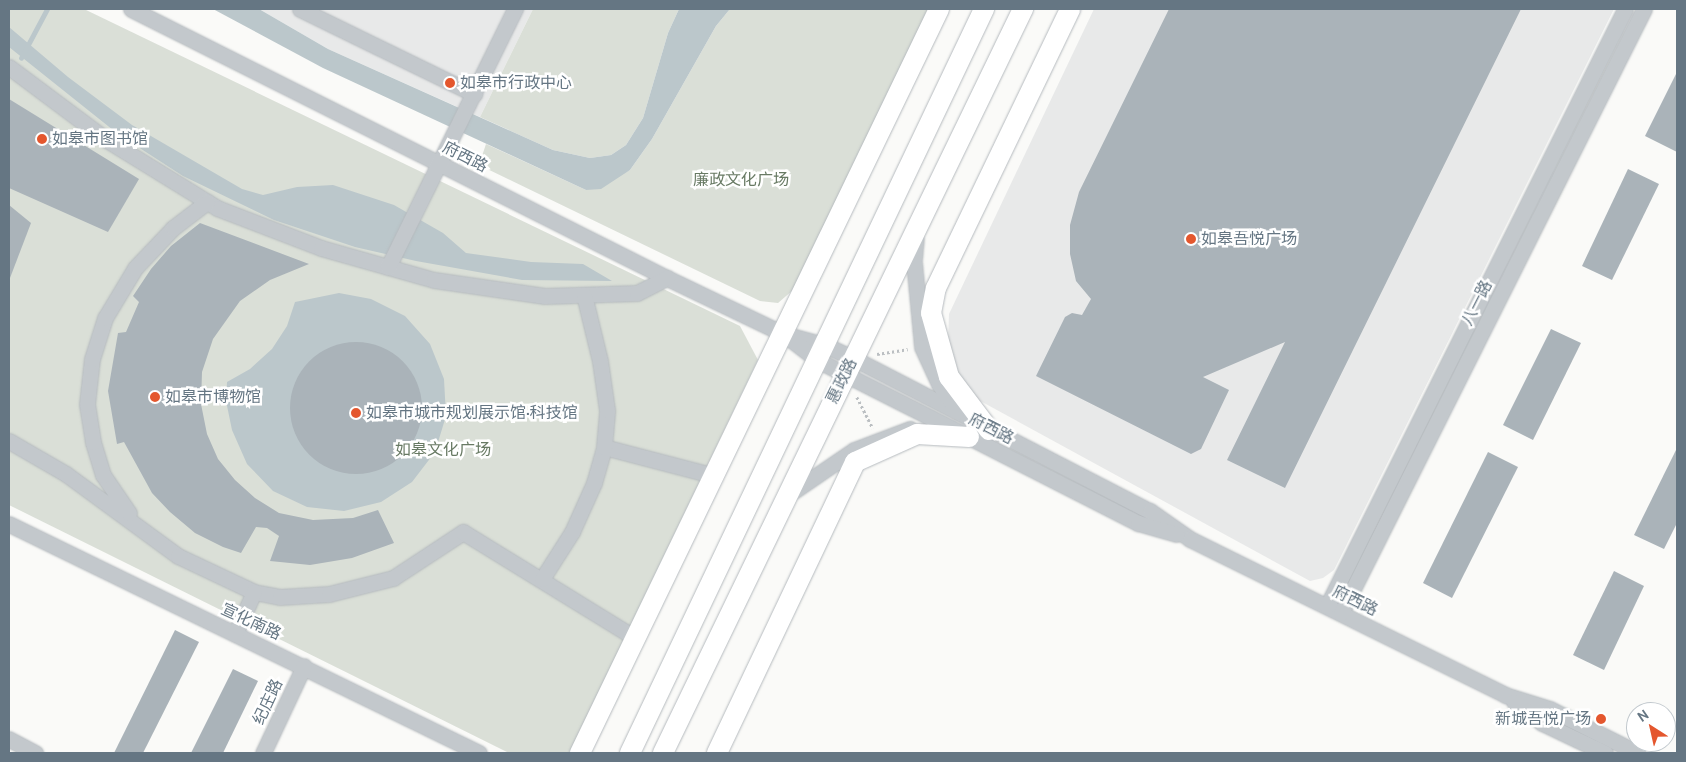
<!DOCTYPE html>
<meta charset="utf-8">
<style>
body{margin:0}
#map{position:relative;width:1686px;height:762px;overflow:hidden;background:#fafaf8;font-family:Cabin,"Noto Sans SC",sans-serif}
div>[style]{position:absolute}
.built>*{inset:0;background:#e8e9e9}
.green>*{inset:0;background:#dadfd7}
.water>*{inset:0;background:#bbc7cb}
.stream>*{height:4.5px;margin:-2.25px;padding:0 2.25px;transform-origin:2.25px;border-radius:2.25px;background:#bbc7cb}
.building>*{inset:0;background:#aab3b9}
.round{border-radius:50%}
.path>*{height:2.5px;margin-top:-1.25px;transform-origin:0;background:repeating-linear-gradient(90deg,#bbbfc2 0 2.5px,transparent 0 5px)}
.roads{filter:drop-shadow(0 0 1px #b5babe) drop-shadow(0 0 1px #b5babe)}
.minor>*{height:15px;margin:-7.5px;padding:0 7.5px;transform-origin:7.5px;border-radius:7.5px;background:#c3c8cc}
.major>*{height:20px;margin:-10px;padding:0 10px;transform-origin:10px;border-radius:10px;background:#fff}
.dots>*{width:14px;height:14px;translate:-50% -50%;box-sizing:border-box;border:2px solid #fff;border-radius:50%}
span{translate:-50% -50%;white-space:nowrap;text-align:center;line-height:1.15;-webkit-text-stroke:5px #fff;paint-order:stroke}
.poi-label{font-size:16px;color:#657683}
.left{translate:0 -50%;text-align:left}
.right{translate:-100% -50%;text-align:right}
.street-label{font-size:16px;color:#657683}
.park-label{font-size:16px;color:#687a64}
.frame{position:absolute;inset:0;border:10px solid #657683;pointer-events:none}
.north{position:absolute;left:1626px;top:702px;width:50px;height:50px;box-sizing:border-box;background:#fff;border:1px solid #c1c8cd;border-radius:50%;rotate:325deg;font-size:14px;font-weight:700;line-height:20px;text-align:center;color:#657683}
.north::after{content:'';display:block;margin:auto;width:18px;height:22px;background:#e4572e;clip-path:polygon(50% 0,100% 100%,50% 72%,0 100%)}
</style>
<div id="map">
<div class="built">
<i style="clip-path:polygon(259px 9px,533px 9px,480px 117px,328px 49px)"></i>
<i style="clip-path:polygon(1094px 9px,1614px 9px,1334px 570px,1323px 578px,1310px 581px,973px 397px,954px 370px,948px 341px,949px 314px)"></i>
</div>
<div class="green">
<i style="clip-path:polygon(9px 9px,84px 9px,740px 326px,758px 360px,569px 753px,509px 753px,9px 505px)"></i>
<i style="clip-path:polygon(533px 9px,679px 9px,668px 33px,643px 118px,626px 145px,611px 155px,590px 158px,553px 150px,480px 117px)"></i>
<i style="clip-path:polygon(730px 9px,932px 9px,800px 284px,778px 303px,760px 301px,479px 165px,486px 144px,586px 190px,630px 170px,652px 139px,716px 26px)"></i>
</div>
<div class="water">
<i style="clip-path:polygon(213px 9px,259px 9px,328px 49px,553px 150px,590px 158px,611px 155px,626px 145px,643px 118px,668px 33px,679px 9px,730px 9px,716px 26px,652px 139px,630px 170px,601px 189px,586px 190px,323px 68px)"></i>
<i style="clip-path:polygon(9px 27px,68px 77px,132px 125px,242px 189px,263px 195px,297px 187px,333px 185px,394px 205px,443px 233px,466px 253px,531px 262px,583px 264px,612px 281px,522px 280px,416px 261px,355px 247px,274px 220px,183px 176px,118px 134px,9px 47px)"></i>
<i style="clip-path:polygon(339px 293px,371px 299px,405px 316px,430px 344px,444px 379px,446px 416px,435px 452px,412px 482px,381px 502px,344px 511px,307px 507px,273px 491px,247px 464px,232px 430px,226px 401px,227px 382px,250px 369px,272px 349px,287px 326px,295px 302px)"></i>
</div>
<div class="stream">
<i style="left:21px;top:58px;width:55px;rotate:-62deg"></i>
</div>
<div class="building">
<i style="clip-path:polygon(1169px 9px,1521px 9px,1285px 488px,1227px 460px,1285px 342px,1203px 377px,1229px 390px,1201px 449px,1191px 454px,1036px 376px,1065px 317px,1072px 313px,1082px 315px,1091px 299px,1076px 281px,1070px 254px,1070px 225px,1079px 192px)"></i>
<i style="clip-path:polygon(1677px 72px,1677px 152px,1645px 136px)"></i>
<i style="clip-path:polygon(9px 99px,139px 179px,108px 232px,9px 188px)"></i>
<i style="clip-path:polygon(1628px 169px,1659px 184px,1612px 280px,1582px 266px)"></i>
<i style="clip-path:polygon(9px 205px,31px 223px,10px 278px,9px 278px)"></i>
<i style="clip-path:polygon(200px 223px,309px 264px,270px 280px,240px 301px,213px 339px,202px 372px,201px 404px,207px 434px,218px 459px,235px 480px,255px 498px,279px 513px,313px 520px,353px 518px,378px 510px,394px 543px,352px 558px,310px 565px,270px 561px,279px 536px,267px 528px,256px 527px,241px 553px,223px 547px,195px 533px,170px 512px,152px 493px,124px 442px,117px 444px,108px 391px,118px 333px,126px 332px,139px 302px,133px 296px,151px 269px,171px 246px)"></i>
<i style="clip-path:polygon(1551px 329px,1581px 343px,1533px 440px,1503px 425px)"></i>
<i class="round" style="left:290px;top:342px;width:132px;height:132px"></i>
<i style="clip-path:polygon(1677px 448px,1677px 523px,1664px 549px,1634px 535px)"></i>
<i style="clip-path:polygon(1488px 452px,1518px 467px,1452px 598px,1423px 583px)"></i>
<i style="clip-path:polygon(1614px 571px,1644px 586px,1604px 670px,1573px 655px)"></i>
<i style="clip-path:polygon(175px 630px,199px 642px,143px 753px,114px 753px)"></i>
<i style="clip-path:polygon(233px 669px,258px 681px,223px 753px,191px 753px)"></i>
</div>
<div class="path">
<i style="left:877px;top:354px;width:31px;rotate:-9deg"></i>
<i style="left:857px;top:397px;width:35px;rotate:63deg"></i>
</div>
<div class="roads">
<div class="minor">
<i style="left:131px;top:9px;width:600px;rotate:26.65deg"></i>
<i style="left:667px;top:278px;width:130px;rotate:25.6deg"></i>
<i style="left:784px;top:334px;width:42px;rotate:15deg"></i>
<i style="left:825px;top:345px;width:31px;rotate:25deg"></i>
<i style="left:853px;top:358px;width:334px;rotate:27.3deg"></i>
<i style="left:1150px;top:511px;width:49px;rotate:35deg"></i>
<i style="left:1190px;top:539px;width:352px;rotate:26.3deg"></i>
<i style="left:1505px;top:695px;width:47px;rotate:17.3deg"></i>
<i style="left:1550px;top:709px;width:98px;rotate:26.6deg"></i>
<i style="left:300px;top:9px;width:194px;rotate:26deg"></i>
<i style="left:9px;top:67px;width:122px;rotate:36.7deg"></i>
<i style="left:107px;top:140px;width:129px;rotate:31.7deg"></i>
<i style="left:217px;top:208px;width:111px;rotate:21deg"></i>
<i style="left:321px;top:248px;width:117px;rotate:15.8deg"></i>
<i style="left:434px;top:280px;width:112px;rotate:8.2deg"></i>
<i style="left:545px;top:296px;width:92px;rotate:-1.9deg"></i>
<i style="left:637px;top:293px;width:34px;rotate:-27deg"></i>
<i style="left:916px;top:237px;width:25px;rotate:95deg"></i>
<i style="left:914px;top:262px;width:85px;rotate:84.6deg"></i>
<i style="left:922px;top:347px;width:41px;rotate:65.3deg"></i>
<i style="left:939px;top:384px;width:33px;rotate:57deg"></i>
<i style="left:388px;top:267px;width:288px;rotate:-63.8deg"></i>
<i style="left:789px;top:338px;width:36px;rotate:38deg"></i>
<i style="left:817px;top:360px;width:170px;rotate:26.9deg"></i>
<i style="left:969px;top:437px;width:190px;rotate:27deg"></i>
<i style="left:1138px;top:523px;width:40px;rotate:16deg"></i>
<i style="left:9px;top:441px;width:66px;rotate:30.1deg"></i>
<i style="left:66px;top:474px;width:139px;rotate:36.2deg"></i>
<i style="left:178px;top:556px;width:84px;rotate:25.3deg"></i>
<i style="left:254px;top:592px;width:26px;rotate:11deg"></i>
<i style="left:280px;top:597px;width:49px;rotate:-3.5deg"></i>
<i style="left:329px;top:594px;width:66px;rotate:-14deg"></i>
<i style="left:393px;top:578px;width:84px;rotate:-33.3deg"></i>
<i style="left:463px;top:532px;width:202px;rotate:31.6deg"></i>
<i style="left:604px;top:447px;width:115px;rotate:14.6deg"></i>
<i style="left:788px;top:495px;width:80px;rotate:-34.3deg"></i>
<i style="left:854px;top:450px;width:60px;rotate:-20.6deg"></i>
<i style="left:129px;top:513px;width:46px;rotate:-124.4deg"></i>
<i style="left:103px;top:475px;width:34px;rotate:-107deg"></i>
<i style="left:93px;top:442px;width:38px;rotate:-99deg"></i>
<i style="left:87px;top:404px;width:45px;rotate:-83.7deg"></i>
<i style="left:92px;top:359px;width:43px;rotate:-72.4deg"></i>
<i style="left:105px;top:318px;width:58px;rotate:-59deg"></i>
<i style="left:135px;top:268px;width:55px;rotate:-46.5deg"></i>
<i style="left:173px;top:228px;width:43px;rotate:-37.4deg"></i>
<i style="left:9px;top:524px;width:523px;rotate:25.98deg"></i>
<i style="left:542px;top:579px;width:56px;rotate:-57.4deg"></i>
<i style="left:572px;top:532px;width:54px;rotate:-65.8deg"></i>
<i style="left:594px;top:483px;width:37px;rotate:-74deg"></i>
<i style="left:604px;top:447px;width:37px;rotate:-85deg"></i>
<i style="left:607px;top:410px;width:49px;rotate:-98.1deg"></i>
<i style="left:600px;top:361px;width:68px;rotate:-103.6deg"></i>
<i style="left:1327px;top:606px;width:667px;rotate:-63.47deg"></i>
<i style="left:1341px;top:613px;width:676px;rotate:-63.36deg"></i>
<i style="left:235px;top:634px;width:46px;rotate:-65.7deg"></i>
<i style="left:1514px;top:702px;width:35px;rotate:37deg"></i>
<i style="left:1542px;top:723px;width:70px;rotate:25.5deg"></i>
<i style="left:9px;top:739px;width:30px;rotate:28deg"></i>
<i style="left:263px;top:753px;width:96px;rotate:-64.8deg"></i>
</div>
<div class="major">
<i style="left:989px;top:430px;width:66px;rotate:-127deg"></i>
<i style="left:949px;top:377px;width:66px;rotate:-105.7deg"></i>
<i style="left:931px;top:313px;width:25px;rotate:-79deg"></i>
<i style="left:936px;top:288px;width:310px;rotate:-64.3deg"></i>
<i style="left:580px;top:753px;width:826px;rotate:-64.24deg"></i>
<i style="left:630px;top:753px;width:824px;rotate:-64.55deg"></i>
<i style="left:663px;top:753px;width:827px;rotate:-64.18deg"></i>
<i style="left:717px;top:753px;width:322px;rotate:-64.6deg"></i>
<i style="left:855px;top:462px;width:68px;rotate:-24.3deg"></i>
<i style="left:917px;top:434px;width:52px;rotate:3.3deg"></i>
</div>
</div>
<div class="dots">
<i style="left:450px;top:83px;background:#e4572e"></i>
<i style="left:42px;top:139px;background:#e4572e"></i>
<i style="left:1191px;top:239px;background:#e4572e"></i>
<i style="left:155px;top:397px;background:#e4572e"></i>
<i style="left:356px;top:413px;background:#e4572e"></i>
<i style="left:1601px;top:719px;background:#e4572e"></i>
</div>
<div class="poi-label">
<span class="left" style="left:460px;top:83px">如皋市行政中心</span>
<span class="left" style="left:52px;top:139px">如皋市图书馆</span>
<span class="left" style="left:1201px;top:239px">如皋吾悦广场</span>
<span class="left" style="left:165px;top:397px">如皋市博物馆</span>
<span class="left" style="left:366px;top:413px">如皋市城市规划展示馆·科技馆</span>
<span class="right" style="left:1591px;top:719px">新城吾悦广场</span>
</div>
<div class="street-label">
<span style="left:465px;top:157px;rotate:27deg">府西路</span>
<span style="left:1477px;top:303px;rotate:-63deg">八一路</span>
<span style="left:842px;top:381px;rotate:-64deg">惠政路</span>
<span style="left:991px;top:429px;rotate:27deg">府西路</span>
<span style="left:1355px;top:601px;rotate:26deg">府西路</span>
<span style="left:251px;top:622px;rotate:25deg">宣化南路</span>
<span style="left:268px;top:702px;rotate:-65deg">纪庄路</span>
</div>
<div class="park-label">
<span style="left:741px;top:180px">廉政文化广场</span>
<span style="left:443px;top:450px">如皋文化广场</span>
</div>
<div class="frame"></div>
<div class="north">N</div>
</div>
